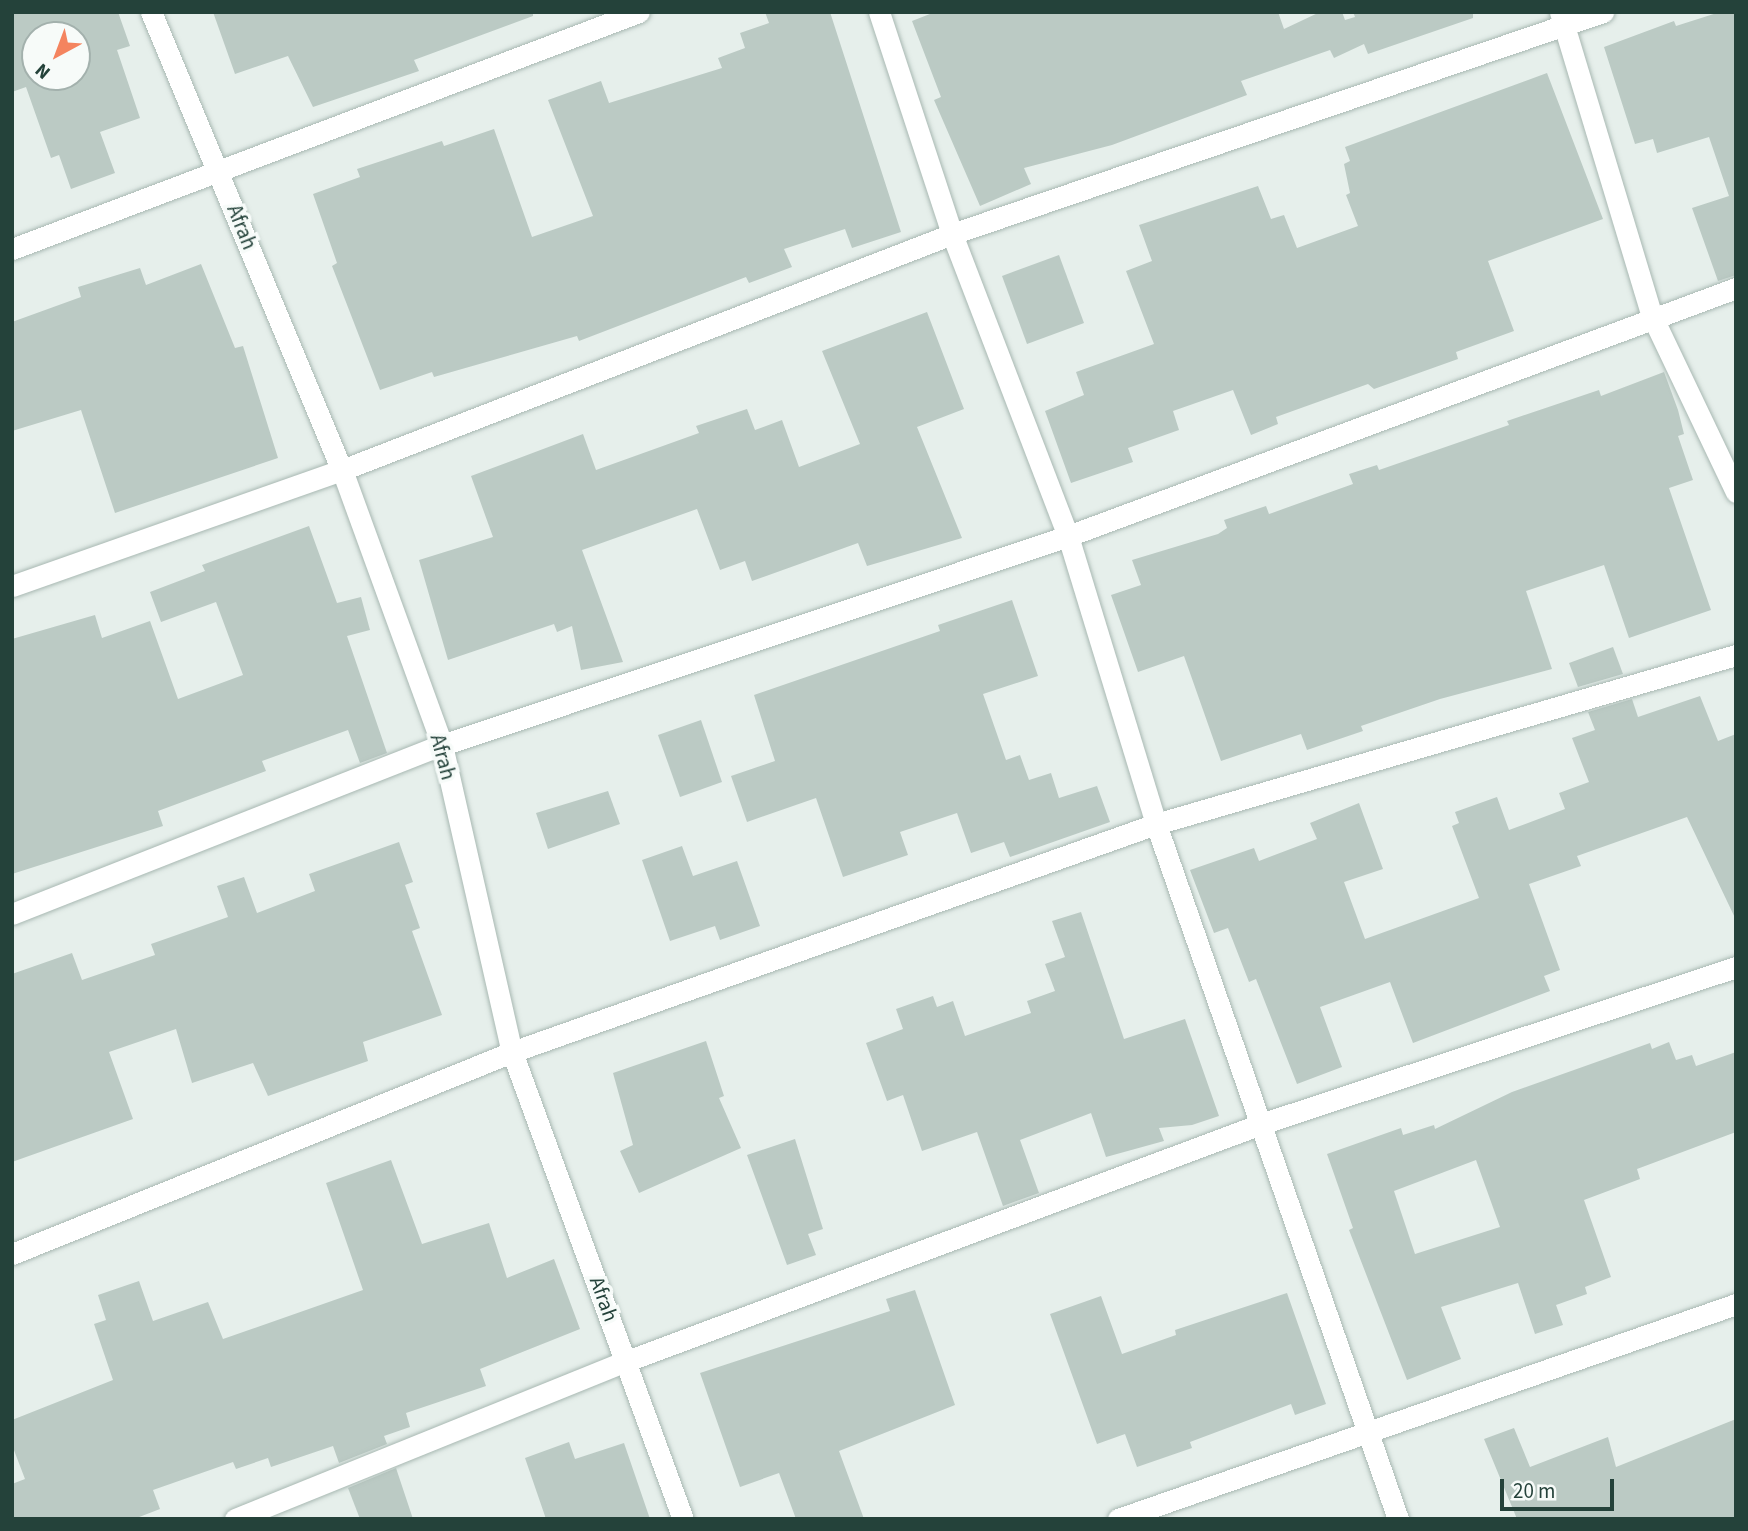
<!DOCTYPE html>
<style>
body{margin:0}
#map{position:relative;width:1748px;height:1531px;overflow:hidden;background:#e6efeb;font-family:"Source Sans 3",sans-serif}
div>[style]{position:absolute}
.building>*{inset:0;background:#bbcac4}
.roads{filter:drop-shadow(0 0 2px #a8b8b2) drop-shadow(0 0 2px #a8b8b2)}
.street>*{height:21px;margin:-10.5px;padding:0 10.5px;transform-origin:10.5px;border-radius:10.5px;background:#fff}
.secondary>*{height:21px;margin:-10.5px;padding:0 10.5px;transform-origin:10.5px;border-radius:10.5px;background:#fff}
span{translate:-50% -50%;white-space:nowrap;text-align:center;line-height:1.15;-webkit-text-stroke:7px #f7fbf9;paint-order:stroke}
.street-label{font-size:21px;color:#24423a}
.frame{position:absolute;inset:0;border:14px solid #24423a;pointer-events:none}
.north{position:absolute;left:21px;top:21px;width:70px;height:70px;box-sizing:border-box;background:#f7fbf9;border:2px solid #a3b1ad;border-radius:50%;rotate:221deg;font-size:19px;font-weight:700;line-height:28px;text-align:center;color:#24423a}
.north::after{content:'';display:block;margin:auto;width:24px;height:32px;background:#f4845f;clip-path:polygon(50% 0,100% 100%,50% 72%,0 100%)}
.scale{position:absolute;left:1500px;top:1479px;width:114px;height:32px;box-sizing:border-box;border:4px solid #24423a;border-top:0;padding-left:9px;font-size:21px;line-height:24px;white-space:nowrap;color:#24423a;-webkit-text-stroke:5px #f7fbf9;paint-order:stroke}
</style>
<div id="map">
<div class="building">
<i style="clip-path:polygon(evenodd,12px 12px,118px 12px,130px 46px,117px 50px,140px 118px,100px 132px,115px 173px,71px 189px,59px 155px,51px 158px,26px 87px,12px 92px,12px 12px,35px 35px,77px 35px,77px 77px,35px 77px,35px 35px)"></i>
<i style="clip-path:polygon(213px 12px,533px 12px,533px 16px,414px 60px,419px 71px,313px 107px,288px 56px,235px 74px)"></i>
<i style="clip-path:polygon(765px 12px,830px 12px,901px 232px,852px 248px,845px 229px,784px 249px,792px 267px,749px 283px,746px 277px,579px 341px,577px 336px,434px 377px,432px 372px,380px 390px,332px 266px,337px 263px,313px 194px,360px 177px,357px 169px,442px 141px,444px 146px,494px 129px,532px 237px,593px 216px,548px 100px,601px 81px,609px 103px,722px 68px,718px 58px,745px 48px,740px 33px,769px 23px)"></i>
<i style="clip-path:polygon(935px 12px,1278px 12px,1284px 29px,1320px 12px,1342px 12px,1345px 20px,1355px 17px,1353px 12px,1473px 12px,1473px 18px,1368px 54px,1364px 44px,1334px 58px,1330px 50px,1241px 81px,1247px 95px,1112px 145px,1024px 168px,1031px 184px,980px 206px,934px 100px,941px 97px,912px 21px)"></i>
<i style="clip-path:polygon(1720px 12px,1736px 12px,1736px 275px,1718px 281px,1692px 208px,1729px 196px,1709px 137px,1657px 153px,1653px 139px,1635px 144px,1604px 47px,1674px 21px,1676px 26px)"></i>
<i style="clip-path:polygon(1547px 73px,1603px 219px,1488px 261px,1514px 331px,1456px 352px,1458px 359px,1374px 389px,1368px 384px,1276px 417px,1278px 424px,1251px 435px,1233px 390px,1173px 411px,1179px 430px,1128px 448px,1133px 462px,1071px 483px,1045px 411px,1084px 395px,1076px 372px,1154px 344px,1126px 271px,1152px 261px,1139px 225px,1258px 186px,1271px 219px,1284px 215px,1297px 248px,1358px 226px,1346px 195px,1350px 193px,1344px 164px,1350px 161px,1345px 147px)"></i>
<i style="clip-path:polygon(1059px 255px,1084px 323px,1027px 344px,1002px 276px)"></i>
<i style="clip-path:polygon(201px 264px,235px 348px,243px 346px,278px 458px,115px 513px,81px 410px,12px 431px,12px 322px,81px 297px,78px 287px,140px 268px,146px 285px)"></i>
<i style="clip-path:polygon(927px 312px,964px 409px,917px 427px,962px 538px,867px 566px,858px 543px,752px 581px,745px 561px,720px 570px,697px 509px,582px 550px,623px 662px,581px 670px,572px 626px,557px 632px,554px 624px,448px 660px,419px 560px,493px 537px,471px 476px,583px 434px,596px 470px,699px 433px,696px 426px,747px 409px,755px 430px,782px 420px,799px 467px,860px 444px,822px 351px)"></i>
<i style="clip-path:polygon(1664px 372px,1678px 410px,1684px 434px,1678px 436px,1693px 480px,1669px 488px,1711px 610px,1629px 638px,1604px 565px,1526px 591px,1552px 669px,1440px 699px,1361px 726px,1363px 731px,1307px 750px,1301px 734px,1221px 761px,1184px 656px,1138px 672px,1111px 595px,1141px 585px,1132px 560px,1218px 534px,1227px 528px,1224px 520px,1266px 506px,1269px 514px,1353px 484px,1349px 474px,1377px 465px,1379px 470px,1509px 425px,1507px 421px,1599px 390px,1601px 396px)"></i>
<i style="clip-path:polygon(309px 526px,337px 603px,361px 597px,370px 630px,347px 636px,387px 753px,360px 763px,348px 730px,262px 761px,266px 771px,158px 811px,163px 826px,12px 874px,12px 639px,95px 615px,102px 638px,150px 621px,178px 699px,243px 675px,216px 602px,161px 622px,150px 592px,205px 571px,202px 565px)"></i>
<i style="clip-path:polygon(1012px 600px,1038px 676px,983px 694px,1006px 760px,1020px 755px,1029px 780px,1051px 773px,1059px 798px,1097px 786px,1110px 822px,1010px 857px,1004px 842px,971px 853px,957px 813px,900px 832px,908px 855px,843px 877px,816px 798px,747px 822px,731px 776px,775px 761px,754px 695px,940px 631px,938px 625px)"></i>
<i style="clip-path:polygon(1613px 647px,1623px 674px,1578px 687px,1569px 663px)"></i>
<i style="clip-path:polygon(1700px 696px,1718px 741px,1736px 734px,1736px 920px,1687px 817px,1577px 856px,1581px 866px,1529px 884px,1560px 970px,1544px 976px,1550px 991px,1413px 1043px,1390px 982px,1320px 1007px,1342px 1067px,1297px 1084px,1256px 979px,1249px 982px,1228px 928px,1214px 933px,1190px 870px,1254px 848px,1259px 861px,1317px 839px,1310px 823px,1359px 803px,1383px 869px,1344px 882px,1365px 939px,1479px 898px,1452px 826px,1459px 823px,1455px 812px,1497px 797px,1509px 830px,1565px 809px,1559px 793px,1589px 782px,1572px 738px,1595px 730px,1588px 712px,1632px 699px,1638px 717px)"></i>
<i style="clip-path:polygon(701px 720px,722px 782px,680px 797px,658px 735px)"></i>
<i style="clip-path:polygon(608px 791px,620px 824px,548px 849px,536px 813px)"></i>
<i style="clip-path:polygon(399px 842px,413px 882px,405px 885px,420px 928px,412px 931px,442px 1015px,363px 1042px,368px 1061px,268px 1096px,253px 1063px,192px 1083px,176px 1029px,109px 1052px,133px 1119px,12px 1162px,12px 974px,72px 953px,82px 980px,155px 955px,151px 944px,228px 917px,217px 886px,244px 877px,257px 913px,315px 891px,309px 874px)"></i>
<i style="clip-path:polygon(682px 846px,693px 876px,737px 861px,760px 926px,720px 940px,715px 926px,670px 941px,642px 860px)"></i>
<i style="clip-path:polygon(1081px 912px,1124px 1039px,1185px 1019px,1219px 1116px,1192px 1125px,1159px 1128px,1164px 1141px,1106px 1157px,1091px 1113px,1020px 1140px,1039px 1193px,1003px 1206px,977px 1132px,922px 1151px,903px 1095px,887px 1101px,866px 1043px,903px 1029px,896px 1009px,933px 996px,937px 1007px,953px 1001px,965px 1036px,1031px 1013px,1027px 1001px,1055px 991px,1045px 964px,1065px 957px,1052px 921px)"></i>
<i style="clip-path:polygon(706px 1041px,724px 1096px,719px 1098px,741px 1148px,639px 1193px,620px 1151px,633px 1145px,613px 1073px)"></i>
<i style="clip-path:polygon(evenodd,1669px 1042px,1676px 1060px,1692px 1055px,1696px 1066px,1736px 1052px,1736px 1132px,1637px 1169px,1640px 1179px,1584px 1200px,1611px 1277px,1585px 1287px,1587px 1294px,1556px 1305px,1563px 1325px,1535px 1334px,1518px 1283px,1441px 1307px,1461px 1359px,1407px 1380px,1349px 1230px,1353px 1228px,1327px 1154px,1401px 1128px,1403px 1135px,1434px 1125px,1435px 1129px,1512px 1092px,1650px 1043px,1652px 1049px,1669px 1042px,1476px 1160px,1500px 1227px,1415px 1254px,1394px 1191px,1476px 1160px)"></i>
<i style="clip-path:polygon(795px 1139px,823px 1229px,808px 1234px,816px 1255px,787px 1265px,747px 1155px)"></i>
<i style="clip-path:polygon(391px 1160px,422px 1244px,489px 1223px,507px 1278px,554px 1259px,580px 1329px,480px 1369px,486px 1386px,406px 1413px,410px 1427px,384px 1436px,387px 1444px,339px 1463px,333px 1446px,271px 1467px,268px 1458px,236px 1469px,233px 1462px,153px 1490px,160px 1509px,134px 1519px,12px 1519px,12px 1484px,25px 1479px,12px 1445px,12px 1420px,113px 1380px,94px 1324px,106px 1320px,98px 1295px,139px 1281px,153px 1321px,208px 1302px,223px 1339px,363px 1290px,326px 1183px)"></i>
<i style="clip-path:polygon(915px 1290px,955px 1405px,839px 1451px,864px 1519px,796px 1519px,779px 1473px,740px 1487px,700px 1373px,890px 1311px,886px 1299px)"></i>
<i style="clip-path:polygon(1287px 1293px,1326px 1404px,1295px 1415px,1291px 1404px,1190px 1442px,1192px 1448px,1137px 1467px,1125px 1434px,1097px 1444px,1050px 1314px,1101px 1296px,1122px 1354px,1176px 1335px,1175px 1330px)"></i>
<i style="clip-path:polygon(1736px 1419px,1736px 1519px,1517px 1519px,1484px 1439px,1514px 1428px,1530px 1467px,1608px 1437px,1616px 1467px)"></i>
<i style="clip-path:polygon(569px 1442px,575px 1459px,624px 1443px,650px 1519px,546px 1519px,525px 1458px)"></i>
<i style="clip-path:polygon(396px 1468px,413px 1519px,360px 1519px,348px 1488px)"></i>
</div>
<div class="roads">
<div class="street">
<i style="left:151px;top:12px;width:496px;rotate:67.4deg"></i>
<i style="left:342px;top:470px;width:293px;rotate:70deg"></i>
<i style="left:442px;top:745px;width:315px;rotate:77.2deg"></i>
<i style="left:512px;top:1052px;width:497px;rotate:69.9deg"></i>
<i style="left:879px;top:12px;width:234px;rotate:71.8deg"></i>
<i style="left:952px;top:234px;width:324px;rotate:69deg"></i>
<i style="left:1068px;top:536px;width:301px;rotate:73deg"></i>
<i style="left:1156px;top:824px;width:736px;rotate:70.8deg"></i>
<i style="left:1560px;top:12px;width:318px;rotate:73.2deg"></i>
<i style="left:1652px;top:316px;width:195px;rotate:64.5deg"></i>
<i style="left:12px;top:249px;width:670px;rotate:-20.71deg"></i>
<i style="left:12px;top:914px;width:462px;rotate:-21.5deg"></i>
<i style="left:442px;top:745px;width:660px;rotate:-18.46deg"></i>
<i style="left:1068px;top:536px;width:713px;rotate:-20.37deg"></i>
<i style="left:12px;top:1254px;width:539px;rotate:-22deg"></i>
<i style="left:512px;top:1052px;width:683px;rotate:-19.5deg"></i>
<i style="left:1156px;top:824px;width:604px;rotate:-16.25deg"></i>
<i style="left:235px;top:1519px;width:423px;rotate:-22deg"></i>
<i style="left:627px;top:1361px;width:677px;rotate:-20.5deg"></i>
<i style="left:1261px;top:1124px;width:500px;rotate:-18.29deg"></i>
<i style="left:1118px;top:1519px;width:654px;rotate:-19.18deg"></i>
</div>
<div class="secondary">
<i style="left:12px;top:586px;width:350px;rotate:-19.4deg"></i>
<i style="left:342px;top:470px;width:654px;rotate:-21.15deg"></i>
<i style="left:952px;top:234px;width:688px;rotate:-18.83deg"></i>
</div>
</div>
<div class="street-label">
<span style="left:242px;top:227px;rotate:68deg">Afrah</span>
<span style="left:443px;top:757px;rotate:75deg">Afrah</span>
<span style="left:604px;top:1299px;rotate:70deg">Afrah</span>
</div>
<div class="frame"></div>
<div class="north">N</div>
<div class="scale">20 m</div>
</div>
